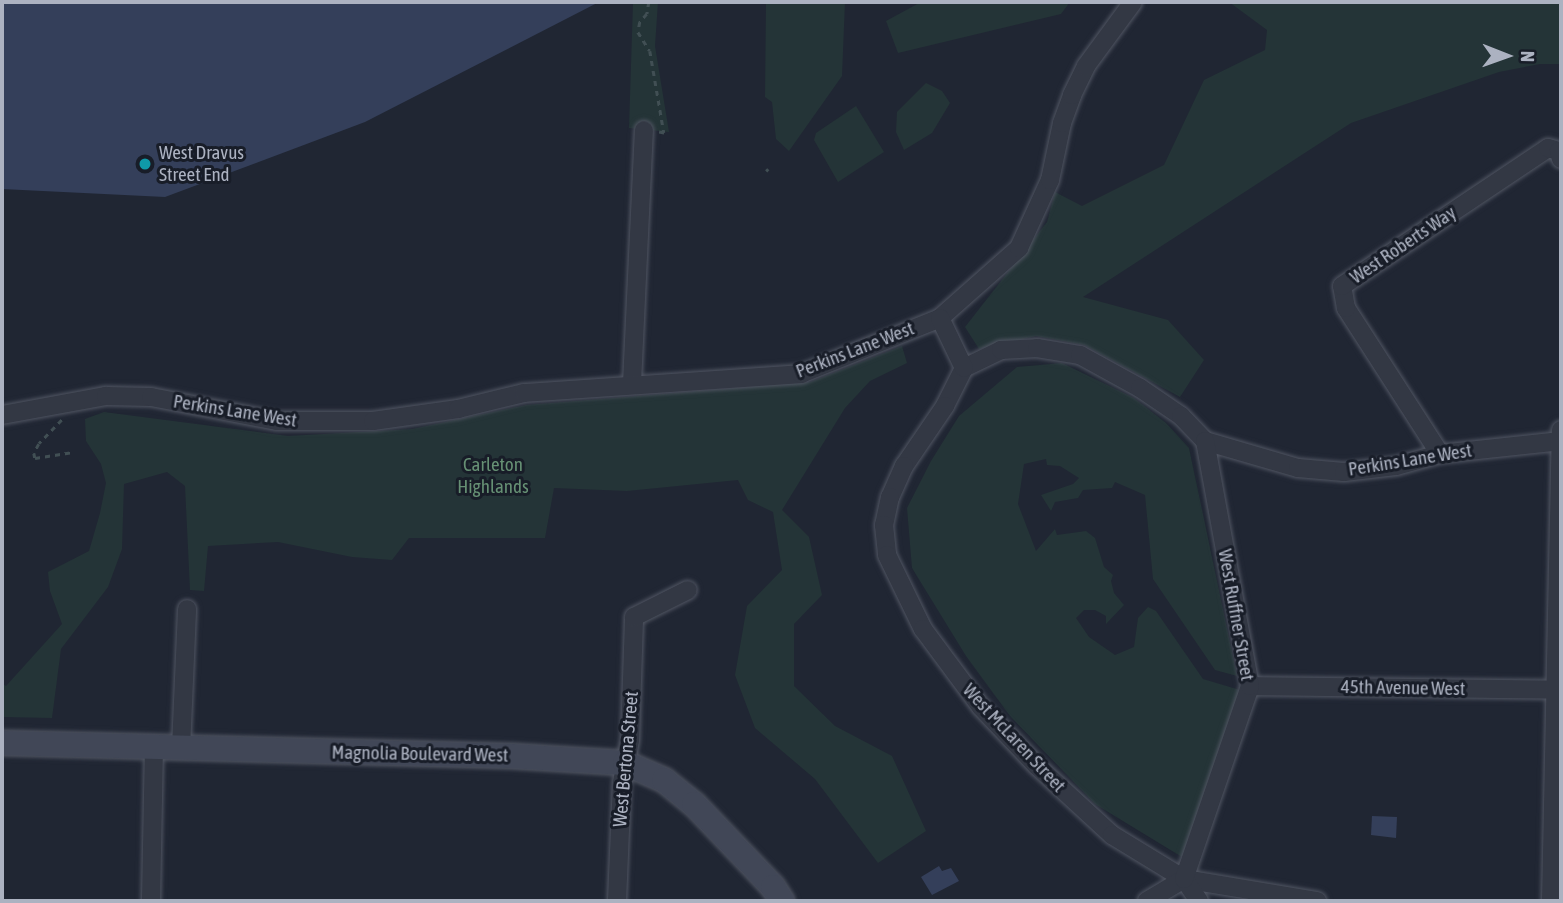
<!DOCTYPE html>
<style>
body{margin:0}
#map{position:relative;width:1563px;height:903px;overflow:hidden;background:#202633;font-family:"Asap Condensed",sans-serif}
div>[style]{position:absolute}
.green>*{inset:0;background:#243437}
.water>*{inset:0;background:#343f5a}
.path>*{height:2.5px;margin-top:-1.25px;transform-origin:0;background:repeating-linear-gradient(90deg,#414f54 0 5px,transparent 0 10px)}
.roads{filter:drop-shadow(0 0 2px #505562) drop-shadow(0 0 2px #505562)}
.street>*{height:18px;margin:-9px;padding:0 9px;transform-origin:9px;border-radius:9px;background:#333844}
.secondary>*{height:24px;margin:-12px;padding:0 12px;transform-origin:12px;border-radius:12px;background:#414757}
.dots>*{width:19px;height:19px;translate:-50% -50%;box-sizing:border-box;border:4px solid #181d28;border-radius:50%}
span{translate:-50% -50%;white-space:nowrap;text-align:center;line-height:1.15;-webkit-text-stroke:6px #181d28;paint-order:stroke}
.poi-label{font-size:19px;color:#acb2c1}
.left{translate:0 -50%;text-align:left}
.street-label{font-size:19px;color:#acb2c1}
.park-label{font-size:19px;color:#669074}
.frame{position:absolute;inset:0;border:4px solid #acb2c1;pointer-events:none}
.north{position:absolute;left:1472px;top:21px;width:70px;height:70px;-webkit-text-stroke:5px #181d28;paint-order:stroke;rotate:91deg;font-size:19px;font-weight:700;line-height:28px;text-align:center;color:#acb2c1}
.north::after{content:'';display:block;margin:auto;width:24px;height:32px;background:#acb2c1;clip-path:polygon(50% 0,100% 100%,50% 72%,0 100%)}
</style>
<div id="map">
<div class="green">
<i style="clip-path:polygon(633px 2px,658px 2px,655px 46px,669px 132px,629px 128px)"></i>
<i style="clip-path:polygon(766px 2px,845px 2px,842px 76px,789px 151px,776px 139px,772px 102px,765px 97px)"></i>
<i style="clip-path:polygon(921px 2px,1070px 2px,1061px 14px,898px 53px,886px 21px)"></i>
<i style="clip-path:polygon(1229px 2px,1561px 2px,1561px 64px,1540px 64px,1499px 72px,1351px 123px,1083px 297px,1168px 320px,1204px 360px,1180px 397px,1084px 345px,1036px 336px,979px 349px,965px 327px,1047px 222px,1055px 192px,1082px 206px,1164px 165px,1204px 80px,1265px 50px,1267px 30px)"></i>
<i style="clip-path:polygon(926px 83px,942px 91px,950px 103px,932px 133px,904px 150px,896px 132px,897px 112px)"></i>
<i style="clip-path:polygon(856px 106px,884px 152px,838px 182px,814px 140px,816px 133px)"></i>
<i style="clip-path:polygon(902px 346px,907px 363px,870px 381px,845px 408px,782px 510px,809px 537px,822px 595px,794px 624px,794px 686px,835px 726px,892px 756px,926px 831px,878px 863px,815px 779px,755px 728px,735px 675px,747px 606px,782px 570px,773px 512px,748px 500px,738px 480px,627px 491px,554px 488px,545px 538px,409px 538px,392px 560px,352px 557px,278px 542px,208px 546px,204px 591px,190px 590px,185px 486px,167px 472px,124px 484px,122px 549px,108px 587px,61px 649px,52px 718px,2px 717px,2px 683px,6px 686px,62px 624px,50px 591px,48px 572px,89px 551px,100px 513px,106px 483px,101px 464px,86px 441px,85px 419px,104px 412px,288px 436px,412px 429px,526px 405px,810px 382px)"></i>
<i style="clip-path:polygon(1062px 363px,1134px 398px,1166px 423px,1189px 448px,1237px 676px,1215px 670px,1153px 579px,1145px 495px,1115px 482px,1112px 488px,1083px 490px,1078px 498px,1055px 502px,1051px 511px,1041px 495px,1073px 484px,1079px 478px,1060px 466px,1047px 465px,1046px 459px,1024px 464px,1018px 504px,1036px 551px,1055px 529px,1057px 535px,1086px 531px,1095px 538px,1104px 567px,1113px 575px,1111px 581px,1114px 593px,1124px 605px,1106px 624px,1106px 616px,1095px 610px,1084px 610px,1076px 618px,1089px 637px,1115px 655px,1134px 647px,1138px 618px,1148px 607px,1156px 611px,1203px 679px,1240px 690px,1182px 857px,1095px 804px,1010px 716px,966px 656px,912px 568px,907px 508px,931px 461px,959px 416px,1017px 367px)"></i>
</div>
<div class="water">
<i style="clip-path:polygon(2px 2px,599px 2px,365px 122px,165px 197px,2px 189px)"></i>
<i style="clip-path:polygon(1372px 816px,1397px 817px,1396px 838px,1371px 835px)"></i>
<i style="clip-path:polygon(939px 866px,942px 871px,951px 868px,959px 881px,932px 895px,921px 877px)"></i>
</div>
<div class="path">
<i style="left:649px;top:2px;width:12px;rotate:99deg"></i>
<i style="left:647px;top:14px;width:11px;rotate:131deg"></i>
<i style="left:640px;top:22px;width:10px;rotate:101deg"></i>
<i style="left:638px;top:32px;width:22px;rotate:58deg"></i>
<i style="left:650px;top:51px;width:83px;rotate:80.3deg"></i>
<i style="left:664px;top:133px;width:5px;rotate:-169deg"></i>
<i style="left:766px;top:171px;width:3px;rotate:-45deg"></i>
<i style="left:62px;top:420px;width:33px;rotate:134deg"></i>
<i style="left:39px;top:444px;width:10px;rotate:119deg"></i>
<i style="left:34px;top:453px;width:5px;rotate:79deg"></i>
<i style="left:35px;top:458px;width:37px;rotate:-9deg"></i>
</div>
<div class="roads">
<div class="street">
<i style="left:940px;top:318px;width:106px;rotate:-41.5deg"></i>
<i style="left:1019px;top:248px;width:75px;rotate:-65.5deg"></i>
<i style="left:1050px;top:180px;width:58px;rotate:-78.1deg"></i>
<i style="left:1062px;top:123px;width:30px;rotate:-70deg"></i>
<i style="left:1072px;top:95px;width:32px;rotate:-64deg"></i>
<i style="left:1086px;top:66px;width:79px;rotate:-53.7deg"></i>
<i style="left:964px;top:368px;width:42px;rotate:116.6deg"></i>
<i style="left:945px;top:406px;width:73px;rotate:124.3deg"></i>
<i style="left:904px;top:466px;width:34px;rotate:114deg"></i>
<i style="left:890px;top:497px;width:29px;rotate:102deg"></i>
<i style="left:884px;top:525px;width:30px;rotate:84deg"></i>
<i style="left:887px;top:555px;width:82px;rotate:64.1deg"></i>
<i style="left:923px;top:629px;width:97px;rotate:53.4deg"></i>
<i style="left:981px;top:707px;width:81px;rotate:46.5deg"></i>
<i style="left:1037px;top:766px;width:102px;rotate:42.6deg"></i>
<i style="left:1112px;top:835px;width:84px;rotate:31.4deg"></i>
<i style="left:964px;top:368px;width:41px;rotate:-25.9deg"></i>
<i style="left:1001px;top:350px;width:36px;rotate:-3deg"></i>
<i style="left:1037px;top:348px;width:44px;rotate:9.2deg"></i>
<i style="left:1080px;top:355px;width:68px;rotate:28.8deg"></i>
<i style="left:1140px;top:388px;width:50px;rotate:34.3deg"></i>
<i style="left:1181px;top:416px;width:35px;rotate:46deg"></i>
<i style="left:1205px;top:441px;width:97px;rotate:16.2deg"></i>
<i style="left:1298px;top:468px;width:46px;rotate:5deg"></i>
<i style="left:1344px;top:472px;width:52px;rotate:-6.6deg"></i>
<i style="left:1396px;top:466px;width:46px;rotate:-15.3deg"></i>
<i style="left:1440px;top:454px;width:122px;rotate:-6.1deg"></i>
<i style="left:632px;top:383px;width:253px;rotate:-87.3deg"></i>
<i style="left:2px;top:415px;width:106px;rotate:-10.4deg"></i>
<i style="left:106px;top:396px;width:45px;rotate:1.3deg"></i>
<i style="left:151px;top:397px;width:128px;rotate:10.8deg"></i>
<i style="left:277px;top:421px;width:96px"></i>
<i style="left:373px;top:421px;width:86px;rotate:-8deg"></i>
<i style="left:458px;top:409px;width:68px;rotate:-13.6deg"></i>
<i style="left:524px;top:393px;width:278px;rotate:-3.9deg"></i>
<i style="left:801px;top:374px;width:150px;rotate:-21.9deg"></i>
<i style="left:940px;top:318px;width:55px;rotate:64.4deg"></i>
<i style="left:1440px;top:454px;width:174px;rotate:-122.8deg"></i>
<i style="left:1346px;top:308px;width:22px;rotate:-100deg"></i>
<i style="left:1342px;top:286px;width:248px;rotate:-33.8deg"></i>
<i style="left:1548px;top:148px;width:11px;rotate:15deg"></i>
<i style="left:1559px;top:151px;width:8px;rotate:76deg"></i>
<i style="left:1250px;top:686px;width:306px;rotate:0.7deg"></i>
<i style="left:181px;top:748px;width:139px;rotate:-87.5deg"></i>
<i style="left:151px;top:901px;width:154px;rotate:-88.9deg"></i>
<i style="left:617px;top:901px;width:118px;rotate:-87.6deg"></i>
<i style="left:622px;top:783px;width:44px;rotate:-79.5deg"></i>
<i style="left:630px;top:740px;width:123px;rotate:-88.1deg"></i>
<i style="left:634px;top:617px;width:60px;rotate:-26.6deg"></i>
<i style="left:1147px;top:901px;width:43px;rotate:-30.7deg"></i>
<i style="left:1184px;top:879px;width:135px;rotate:9.4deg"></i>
<i style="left:1199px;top:901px;width:27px;rotate:-124deg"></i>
<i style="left:1184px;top:879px;width:204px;rotate:-71.1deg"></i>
<i style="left:1250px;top:686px;width:249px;rotate:-100.4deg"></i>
<i style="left:1551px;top:901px;width:471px;rotate:-88.8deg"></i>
</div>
<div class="secondary">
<i style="left:2px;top:743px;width:509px;rotate:1.46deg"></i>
<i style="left:511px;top:756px;width:114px;rotate:3.5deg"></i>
<i style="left:625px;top:763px;width:43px;rotate:23.6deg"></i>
<i style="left:664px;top:780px;width:38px;rotate:39deg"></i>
<i style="left:694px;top:804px;width:115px;rotate:46.4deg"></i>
<i style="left:773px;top:887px;width:17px;rotate:57deg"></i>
</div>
</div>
<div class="dots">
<i style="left:145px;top:164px;background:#0f9aa8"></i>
</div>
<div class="poi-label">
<span class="left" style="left:159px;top:164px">West Dravus<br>Street End</span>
</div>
<div class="street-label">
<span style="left:1403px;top:245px;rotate:-34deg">West Roberts Way</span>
<span style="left:855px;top:350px;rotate:-21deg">Perkins Lane West</span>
<span style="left:235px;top:411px;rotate:9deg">Perkins Lane West</span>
<span style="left:1410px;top:460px;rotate:-9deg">Perkins Lane West</span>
<span style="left:1236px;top:615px;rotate:80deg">West Ruffner Street</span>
<span style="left:1403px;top:688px;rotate:1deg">45th Avenue West</span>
<span style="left:1014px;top:738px;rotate:47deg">West McLaren Street</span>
<span style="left:420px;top:754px;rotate:1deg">Magnolia Boulevard West</span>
<span style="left:626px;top:759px;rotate:-85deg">West Bertona Street</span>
</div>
<div class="park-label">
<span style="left:493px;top:476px">Carleton<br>Highlands</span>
</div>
<div class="frame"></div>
<div class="north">N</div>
</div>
